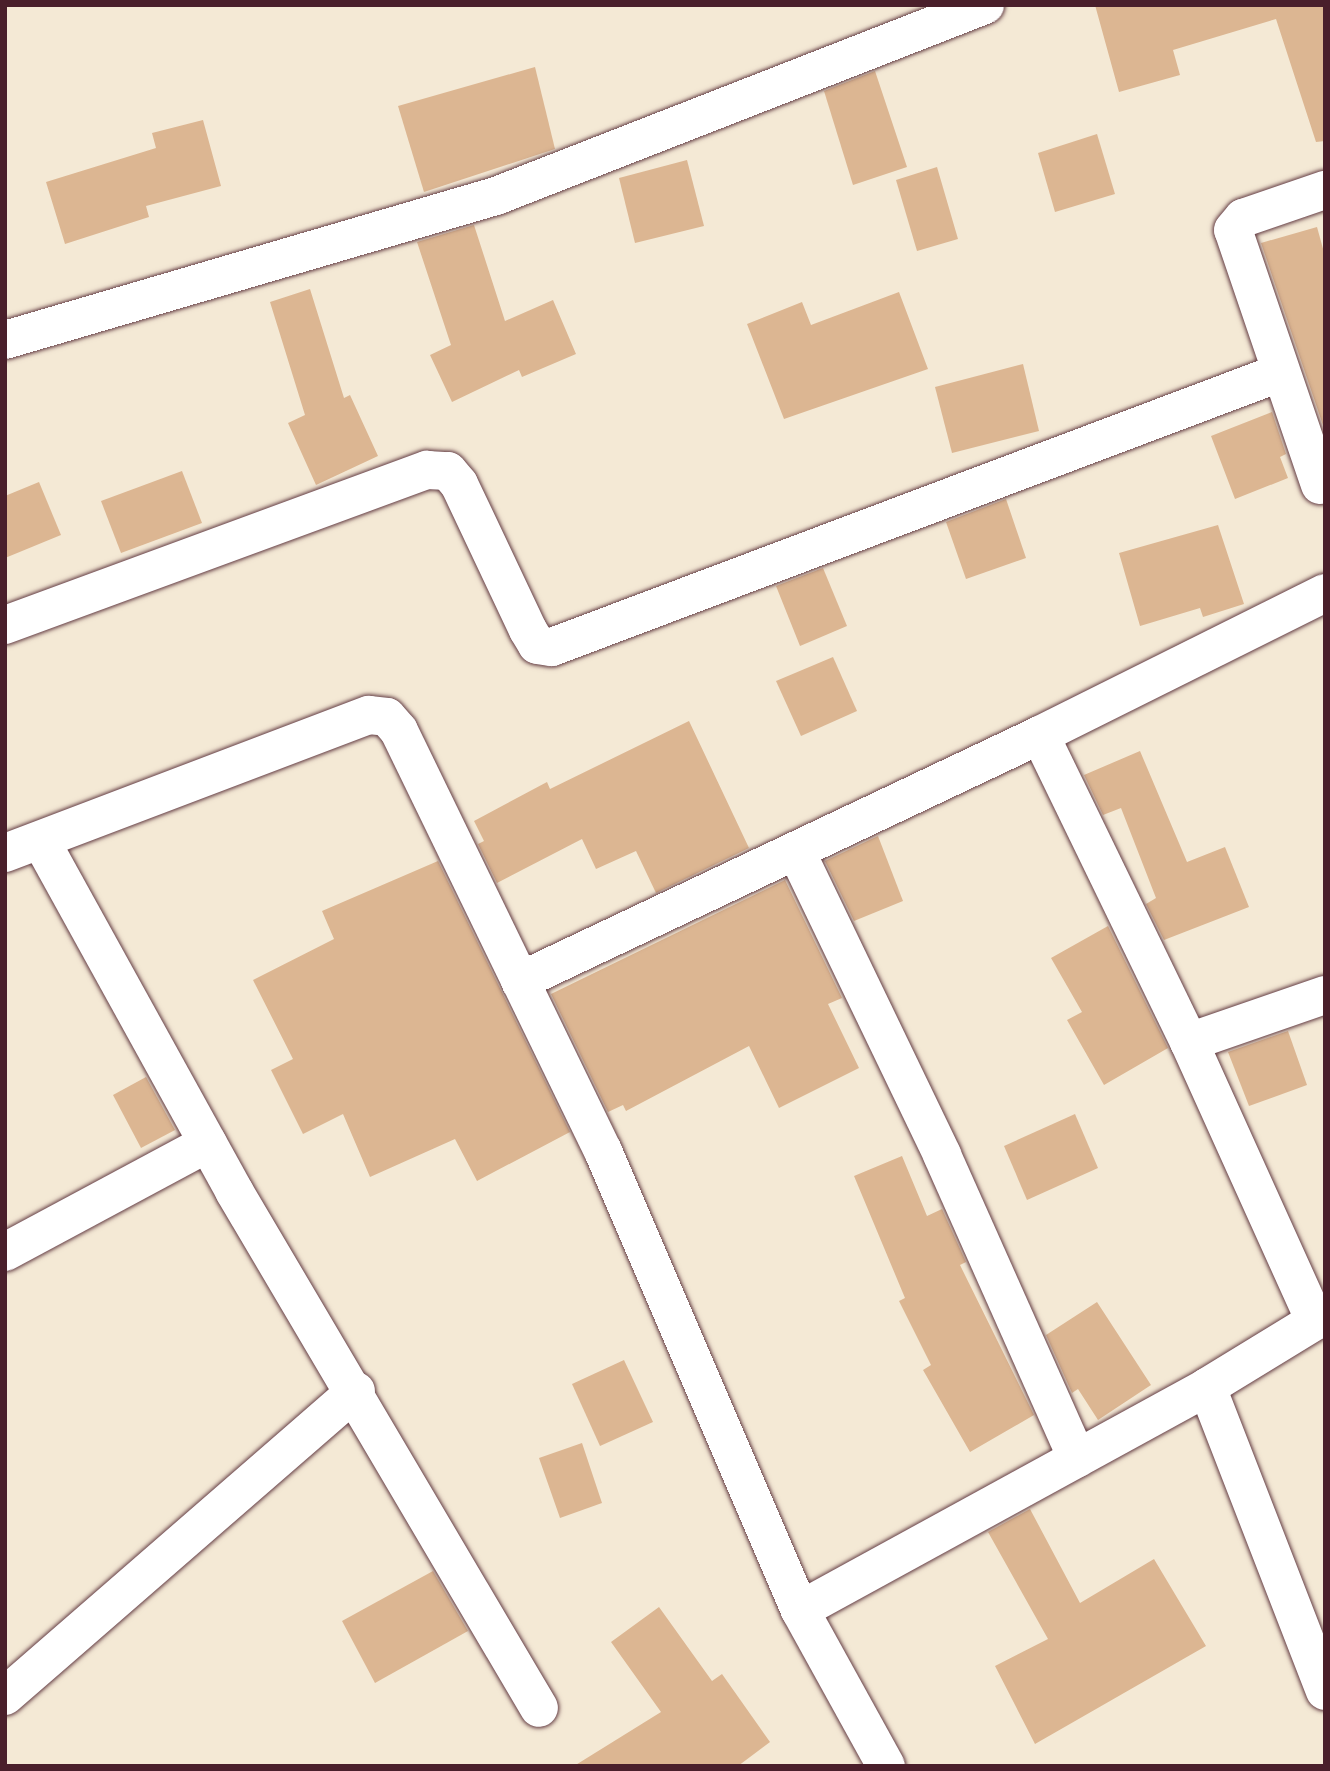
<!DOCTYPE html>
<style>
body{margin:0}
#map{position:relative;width:1330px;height:1771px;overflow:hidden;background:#f4e9d5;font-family:"EB Garamond",serif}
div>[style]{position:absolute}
.building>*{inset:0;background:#dcb692}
.roads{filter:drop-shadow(0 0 2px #643d44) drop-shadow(0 0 2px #643d44)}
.minor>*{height:38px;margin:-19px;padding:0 19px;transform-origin:19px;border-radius:19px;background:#fff}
span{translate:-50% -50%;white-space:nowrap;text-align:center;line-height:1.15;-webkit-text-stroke:5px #f7f3e8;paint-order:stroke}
.frame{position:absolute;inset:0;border:7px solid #4a1f2b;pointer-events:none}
</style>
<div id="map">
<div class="building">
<i style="clip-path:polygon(1095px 5px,1325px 5px,1325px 141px,1316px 142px,1276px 19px,1173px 50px,1180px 75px,1119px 92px)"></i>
<i style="clip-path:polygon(535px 67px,555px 149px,424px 192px,398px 106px)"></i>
<i style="clip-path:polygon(875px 71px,907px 167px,853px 185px,824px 91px)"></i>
<i style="clip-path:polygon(203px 120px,221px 186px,146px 206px,149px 217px,65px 244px,46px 182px,156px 148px,152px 133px)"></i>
<i style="clip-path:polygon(1097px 134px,1115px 194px,1055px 212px,1038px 153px)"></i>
<i style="clip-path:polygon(687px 160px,704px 226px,635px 243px,619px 178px)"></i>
<i style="clip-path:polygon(937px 167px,958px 239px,917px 251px,896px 180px)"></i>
<i style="clip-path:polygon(474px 225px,505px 321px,553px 300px,576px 354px,522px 377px,519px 370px,452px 402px,430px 355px,451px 345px,417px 242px)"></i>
<i style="clip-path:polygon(1317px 227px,1325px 256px,1325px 431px,1261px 243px)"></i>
<i style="clip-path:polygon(310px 289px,344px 398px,350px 395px,378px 456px,316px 485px,288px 423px,305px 415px,270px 302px)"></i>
<i style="clip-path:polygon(899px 292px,928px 369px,784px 419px,747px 324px,802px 302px,811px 325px)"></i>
<i style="clip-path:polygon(1023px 364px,1039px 431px,952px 453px,935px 387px)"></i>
<i style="clip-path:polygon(1272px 412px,1286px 454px,1280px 457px,1288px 478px,1235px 499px,1211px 436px)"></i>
<i style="clip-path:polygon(182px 471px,202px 523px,121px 553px,101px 501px)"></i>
<i style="clip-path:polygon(39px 482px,61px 535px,5px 558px,5px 496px)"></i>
<i style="clip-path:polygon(1006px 499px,1026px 558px,966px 579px,946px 522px)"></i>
<i style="clip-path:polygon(1218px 525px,1244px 604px,1203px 617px,1200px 608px,1140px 626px,1119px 553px)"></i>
<i style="clip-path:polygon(823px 568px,847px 626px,800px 646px,776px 586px)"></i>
<i style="clip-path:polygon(833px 657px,857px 711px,801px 736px,776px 681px)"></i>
<i style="clip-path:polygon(689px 721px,749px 848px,656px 893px,636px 851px,596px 869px,582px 839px,497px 883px,478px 844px,484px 841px,474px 821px,547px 782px,550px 789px)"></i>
<i style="clip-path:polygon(1140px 751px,1187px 862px,1225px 847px,1249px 907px,1164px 940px,1146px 904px,1156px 898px,1121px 808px,1103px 815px,1084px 775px)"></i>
<i style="clip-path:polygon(878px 836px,903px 901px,854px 921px,825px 861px)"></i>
<i style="clip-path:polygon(438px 861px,570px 1132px,477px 1181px,455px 1139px,370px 1177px,343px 1114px,303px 1134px,271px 1070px,293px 1059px,253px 980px,334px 939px,322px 911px)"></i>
<i style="clip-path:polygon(785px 880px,842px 998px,828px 1004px,859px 1068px,779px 1108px,749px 1046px,626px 1111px,623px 1105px,608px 1112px,551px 994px)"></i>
<i style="clip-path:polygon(1108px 926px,1168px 1048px,1104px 1085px,1067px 1020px,1082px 1012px,1051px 958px)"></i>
<i style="clip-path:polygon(1288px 1031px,1307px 1085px,1249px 1106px,1228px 1052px)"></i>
<i style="clip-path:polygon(146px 1077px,175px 1130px,141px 1148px,113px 1095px)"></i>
<i style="clip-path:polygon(1075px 1114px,1098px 1168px,1027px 1200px,1004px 1146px)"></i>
<i style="clip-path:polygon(902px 1156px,927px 1216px,942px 1209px,966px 1262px,960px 1265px,1034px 1415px,970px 1452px,923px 1370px,931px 1365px,899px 1301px,905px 1298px,854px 1176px)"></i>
<i style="clip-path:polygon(1097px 1302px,1151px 1385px,1098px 1420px,1078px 1389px,1072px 1393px,1046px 1335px)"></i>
<i style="clip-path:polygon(624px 1360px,653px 1422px,600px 1446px,572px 1384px)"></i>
<i style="clip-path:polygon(582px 1443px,602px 1503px,560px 1518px,539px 1458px)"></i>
<i style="clip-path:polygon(1030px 1509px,1080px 1603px,1154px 1559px,1206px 1646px,1035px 1744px,995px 1666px,1048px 1639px,988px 1532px)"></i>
<i style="clip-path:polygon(433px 1571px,468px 1631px,375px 1683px,342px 1621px)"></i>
<i style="clip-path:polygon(659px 1607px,712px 1681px,722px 1674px,770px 1742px,738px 1766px,574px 1766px,661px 1712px,611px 1642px)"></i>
</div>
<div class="roads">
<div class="minor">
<i style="left:5px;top:340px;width:512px;rotate:-16.35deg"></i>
<i style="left:496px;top:196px;width:525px;rotate:-21.34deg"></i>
<i style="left:1320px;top:485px;width:269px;rotate:-108.8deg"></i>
<i style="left:1233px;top:230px;width:16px;rotate:-50deg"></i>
<i style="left:1243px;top:218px;width:87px;rotate:-18.9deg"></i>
<i style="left:1325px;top:593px;width:318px;rotate:153.5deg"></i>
<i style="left:1040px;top:735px;width:341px;rotate:64.1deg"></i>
<i style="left:1189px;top:1042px;width:306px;rotate:65.7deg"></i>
<i style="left:1315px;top:1321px;width:127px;rotate:148.6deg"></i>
<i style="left:1207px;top:1387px;width:326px;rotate:68.8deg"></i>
<i style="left:5px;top:625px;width:450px;rotate:-20.2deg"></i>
<i style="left:427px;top:470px;width:21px;rotate:3deg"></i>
<i style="left:448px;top:471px;width:17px;rotate:50deg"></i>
<i style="left:459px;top:484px;width:161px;rotate:64.7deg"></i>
<i style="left:528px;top:630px;width:17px;rotate:59deg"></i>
<i style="left:537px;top:645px;width:15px;rotate:8deg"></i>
<i style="left:552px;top:647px;width:777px;rotate:-20.65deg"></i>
<i style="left:41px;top:841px;width:400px;rotate:61.1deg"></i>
<i style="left:234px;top:1191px;width:600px;rotate:59.46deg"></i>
<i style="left:796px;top:851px;width:337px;rotate:64.3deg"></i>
<i style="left:942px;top:1155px;width:332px;rotate:66deg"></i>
<i style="left:5px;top:853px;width:389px;rotate:-20.8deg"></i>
<i style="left:369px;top:715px;width:18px;rotate:6deg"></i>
<i style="left:387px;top:717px;width:18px;rotate:49deg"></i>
<i style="left:399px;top:731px;width:467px;rotate:64.1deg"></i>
<i style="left:603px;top:1151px;width:499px;rotate:66.8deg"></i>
<i style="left:520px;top:981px;width:575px;rotate:-25.32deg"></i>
<i style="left:1189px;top:1042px;width:144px;rotate:-19.1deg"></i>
<i style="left:5px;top:1252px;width:230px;rotate:-28.2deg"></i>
<i style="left:5px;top:1696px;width:465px;rotate:-41deg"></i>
<i style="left:886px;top:1766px;width:178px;rotate:-118.9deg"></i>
<i style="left:800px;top:1610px;width:464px;rotate:-28.7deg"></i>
</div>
</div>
<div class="frame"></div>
</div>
